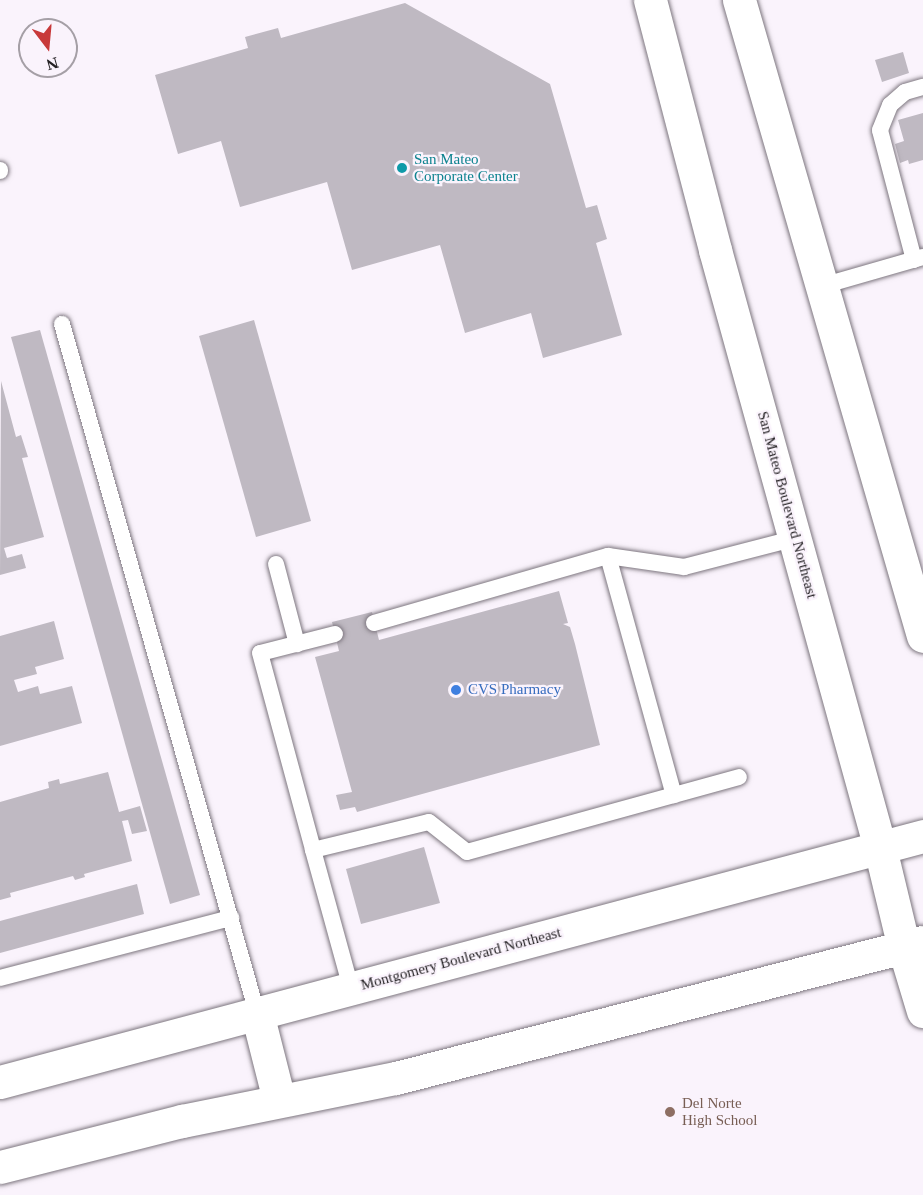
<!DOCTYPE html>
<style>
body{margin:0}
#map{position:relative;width:923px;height:1195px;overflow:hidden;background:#faf3fc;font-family:"Times New Roman",serif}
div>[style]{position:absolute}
.building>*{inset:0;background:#bfb9c2}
.roads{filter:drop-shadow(0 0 2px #7d767f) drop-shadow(0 0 2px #7d767f)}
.service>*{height:16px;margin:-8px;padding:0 8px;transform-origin:8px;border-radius:8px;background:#fff}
.secondary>*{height:33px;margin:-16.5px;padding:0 16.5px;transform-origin:16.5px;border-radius:16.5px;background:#fff}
.primary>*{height:33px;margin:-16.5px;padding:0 16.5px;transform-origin:16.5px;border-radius:16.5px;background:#fff}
.dots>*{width:16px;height:16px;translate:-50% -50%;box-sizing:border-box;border:3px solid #faf3fc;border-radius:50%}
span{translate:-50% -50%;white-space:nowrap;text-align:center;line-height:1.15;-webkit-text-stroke:4.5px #faf3fc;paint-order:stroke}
.culture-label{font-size:15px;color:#0d838f}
.left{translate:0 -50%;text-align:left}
.street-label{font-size:15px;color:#252225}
.shop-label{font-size:15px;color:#366cbe}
.education-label{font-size:15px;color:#785e54}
.north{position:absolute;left:18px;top:18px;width:60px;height:60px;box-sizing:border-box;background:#faf3fc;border:2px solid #a59fa6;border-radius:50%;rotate:164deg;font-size:16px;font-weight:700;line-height:24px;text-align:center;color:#252225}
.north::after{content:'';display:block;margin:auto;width:21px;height:27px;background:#c8393a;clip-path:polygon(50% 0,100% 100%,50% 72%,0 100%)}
</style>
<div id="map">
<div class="building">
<i style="clip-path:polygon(405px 3px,550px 84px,586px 208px,597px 205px,607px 239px,596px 243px,622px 335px,543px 358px,531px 313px,465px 333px,440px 245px,352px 270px,327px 182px,240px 207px,221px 141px,178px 154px,155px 75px,248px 48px,245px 37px,278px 28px,281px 38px)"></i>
<i style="clip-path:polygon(903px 52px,909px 73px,882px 82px,875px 60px)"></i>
<i style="clip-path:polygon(923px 113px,923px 160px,909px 164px,908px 160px,900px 163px,895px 144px,904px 141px,898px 120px)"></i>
<i style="clip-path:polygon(254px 320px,311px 521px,256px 537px,199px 336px)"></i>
<i style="clip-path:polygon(40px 330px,200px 895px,170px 904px,11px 337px)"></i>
<i style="clip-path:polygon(1px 381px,16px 437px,21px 435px,28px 457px,22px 458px,44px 537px,4px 548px,7px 558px,22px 554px,26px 568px,0 575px)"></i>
<i style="clip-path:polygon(559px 591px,568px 623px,563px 624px,570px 627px,575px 644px,600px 745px,357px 812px,355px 807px,340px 810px,336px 795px,352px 792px,315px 657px,339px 651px,332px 622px,372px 612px,379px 640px)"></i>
<i style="clip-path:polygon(54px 621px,64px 659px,35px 667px,37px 674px,14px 680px,18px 692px,38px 686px,40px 694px,72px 686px,82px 723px,0 746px,0 636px)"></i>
<i style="clip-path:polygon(108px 772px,119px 812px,140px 806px,147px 831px,132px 834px,128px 820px,122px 821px,132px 861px,84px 874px,85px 877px,75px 880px,73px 876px,10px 893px,11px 897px,0 900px,0 802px,49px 788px,48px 782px,59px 779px,60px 784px)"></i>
<i style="clip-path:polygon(424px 847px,440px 903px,361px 924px,346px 869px)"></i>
<i style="clip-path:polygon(137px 884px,144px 914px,0 953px,0 921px)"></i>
</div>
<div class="roads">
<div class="service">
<i style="left:0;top:170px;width:1px;rotate:90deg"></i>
<i style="left:914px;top:260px;width:134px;rotate:-104.7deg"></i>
<i style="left:880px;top:130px;width:27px;rotate:-68deg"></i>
<i style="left:890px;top:105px;width:20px;rotate:-41deg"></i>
<i style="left:905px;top:92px;width:19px;rotate:-16deg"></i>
<i style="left:822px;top:286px;width:105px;rotate:-16deg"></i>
<i style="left:62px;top:324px;width:716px;rotate:74.2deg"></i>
<i style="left:608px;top:556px;width:248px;rotate:74.6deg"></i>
<i style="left:276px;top:564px;width:83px;rotate:75.3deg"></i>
<i style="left:374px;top:623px;width:243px;rotate:-16deg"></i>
<i style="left:608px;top:556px;width:77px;rotate:8.2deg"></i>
<i style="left:684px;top:567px;width:116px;rotate:-14.5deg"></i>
<i style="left:335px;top:634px;width:77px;rotate:165.8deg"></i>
<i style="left:260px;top:653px;width:204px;rotate:74.9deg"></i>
<i style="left:313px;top:850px;width:119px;rotate:-13.6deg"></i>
<i style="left:429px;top:822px;width:48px;rotate:38.3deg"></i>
<i style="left:467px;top:852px;width:282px;rotate:-15.4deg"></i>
<i style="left:313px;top:850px;width:143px;rotate:74.6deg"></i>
<i style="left:0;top:978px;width:239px;rotate:-14.6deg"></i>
</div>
<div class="secondary">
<i style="left:650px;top:0;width:258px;rotate:75.4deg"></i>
<i style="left:715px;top:250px;width:620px;rotate:74.57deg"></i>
<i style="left:880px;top:848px;width:103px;rotate:76.5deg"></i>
<i style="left:904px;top:948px;width:66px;rotate:73.2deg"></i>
<i style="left:739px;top:0;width:662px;rotate:73.86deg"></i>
</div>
<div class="primary">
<i style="left:257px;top:1013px;width:90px;rotate:75.8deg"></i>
<i style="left:0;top:1082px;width:955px;rotate:-14.92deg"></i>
<i style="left:0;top:1167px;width:188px;rotate:-14.2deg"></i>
<i style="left:182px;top:1121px;width:218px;rotate:-11.4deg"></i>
<i style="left:396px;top:1078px;width:544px;rotate:-14.47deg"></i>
</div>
</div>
<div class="dots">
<i style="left:402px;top:168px;background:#0f9aa8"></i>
<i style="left:456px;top:690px;background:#3f7fe0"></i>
<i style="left:670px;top:1112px;background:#8d6e63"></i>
</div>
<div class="culture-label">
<span class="left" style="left:414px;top:168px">San Mateo<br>Corporate Center</span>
</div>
<div class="street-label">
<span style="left:787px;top:505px;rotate:75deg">San Mateo Boulevard Northeast</span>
<span style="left:461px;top:959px;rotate:-15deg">Montgomery Boulevard Northeast</span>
</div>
<div class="shop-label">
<span class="left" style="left:468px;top:690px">CVS Pharmacy</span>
</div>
<div class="education-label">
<span class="left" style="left:682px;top:1112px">Del Norte<br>High School</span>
</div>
<div class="north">N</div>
</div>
